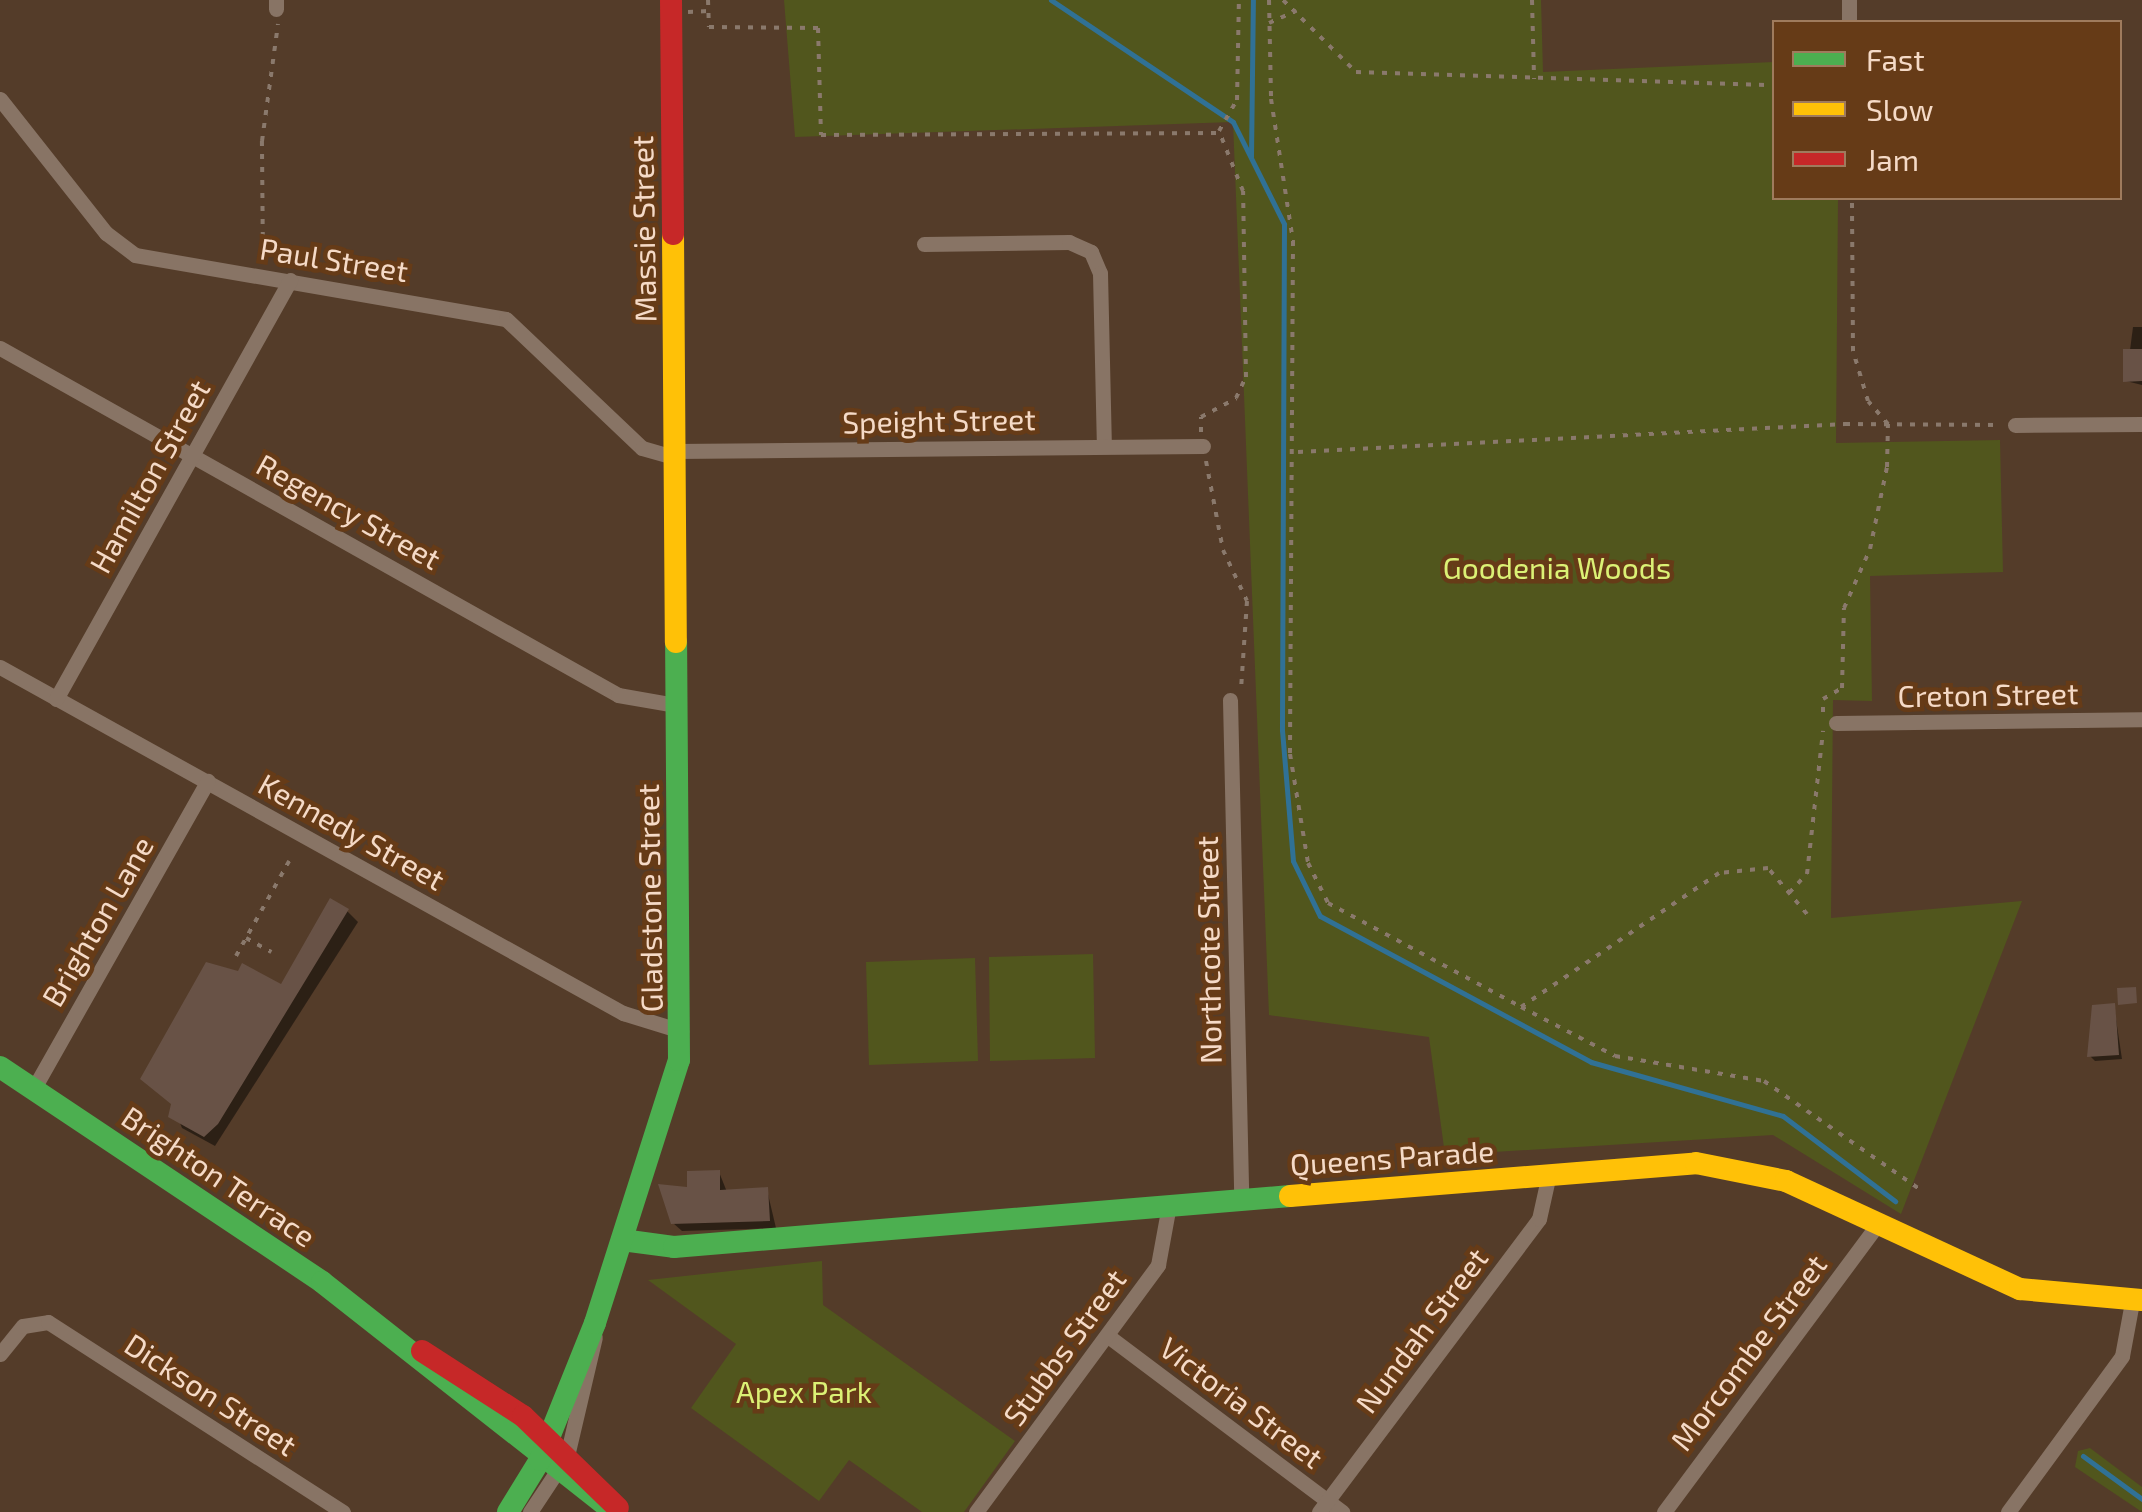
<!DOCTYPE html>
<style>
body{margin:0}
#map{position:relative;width:2142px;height:1512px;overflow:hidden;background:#543c29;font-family:"Exo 2",sans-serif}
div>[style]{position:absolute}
.green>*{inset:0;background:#51561d}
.shadow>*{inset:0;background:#0007}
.stream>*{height:5px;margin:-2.5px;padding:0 2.5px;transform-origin:2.5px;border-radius:2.5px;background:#307195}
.building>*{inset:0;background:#685246}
.path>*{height:4px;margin-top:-2px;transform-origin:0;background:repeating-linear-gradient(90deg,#8a796c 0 5px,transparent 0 13px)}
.street>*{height:15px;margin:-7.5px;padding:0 7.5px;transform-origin:7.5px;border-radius:7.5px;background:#887465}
.fast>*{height:22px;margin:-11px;padding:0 11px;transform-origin:11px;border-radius:11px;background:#4caf50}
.slow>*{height:22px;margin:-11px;padding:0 11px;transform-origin:11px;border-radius:11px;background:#ffc107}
.jam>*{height:22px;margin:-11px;padding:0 11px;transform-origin:11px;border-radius:11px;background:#c62828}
span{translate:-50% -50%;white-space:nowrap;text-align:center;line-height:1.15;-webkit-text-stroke:9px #663b17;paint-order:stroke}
.street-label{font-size:30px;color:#f5dac7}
.park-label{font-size:30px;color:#dbf175}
.legend{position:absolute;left:1772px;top:20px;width:350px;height:180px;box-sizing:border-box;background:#663b17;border:2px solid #9f7b5d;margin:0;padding:12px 18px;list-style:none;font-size:30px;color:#f5dac7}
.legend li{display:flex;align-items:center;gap:20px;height:50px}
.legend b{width:50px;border:2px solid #9f7b5d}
</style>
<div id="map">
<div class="green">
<i style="clip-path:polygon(784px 0,1541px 0,1543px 72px,1774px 62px,1774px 198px,1838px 198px,1836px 443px,2000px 440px,2003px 572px,1870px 576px,1872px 701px,1833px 700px,1831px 918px,2022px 901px,1901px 1214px,1773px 1135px,1445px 1155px,1429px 1037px,1269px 1015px,1233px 122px,795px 137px)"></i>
<i style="clip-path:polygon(1093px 954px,1095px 1058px,990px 1061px,989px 957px)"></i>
<i style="clip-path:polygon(975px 958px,978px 1061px,869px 1065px,866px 962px)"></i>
<i style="clip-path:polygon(822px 1261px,823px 1305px,1015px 1441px,964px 1512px,922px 1512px,849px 1460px,819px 1501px,691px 1408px,736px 1344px,648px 1280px)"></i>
<i style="clip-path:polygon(2090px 1448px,2142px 1487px,2142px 1512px,2075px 1467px,2078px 1451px)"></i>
</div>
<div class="shadow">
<i style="clip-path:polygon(2133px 327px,2142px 327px,2142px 385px,2126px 381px)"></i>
<i style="clip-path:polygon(347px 911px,358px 922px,215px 1146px,182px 1128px,173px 1105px)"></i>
<i style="clip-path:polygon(2114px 1006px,2122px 1059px,2095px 1061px,2090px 1056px)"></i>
<i style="clip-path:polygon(719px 1172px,727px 1192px,767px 1190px,776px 1228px,682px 1231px,673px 1223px,690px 1190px)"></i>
</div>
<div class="stream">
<i style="left:1051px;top:0;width:219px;rotate:33.8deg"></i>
<i style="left:1233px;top:122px;width:114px;rotate:63.4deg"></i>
<i style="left:1284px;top:224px;width:506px;rotate:90.23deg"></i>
<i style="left:1282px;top:730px;width:131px;rotate:85.2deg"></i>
<i style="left:1293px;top:861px;width:61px;rotate:63.9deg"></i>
<i style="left:1320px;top:916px;width:308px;rotate:28.3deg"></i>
<i style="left:1591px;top:1062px;width:199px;rotate:15.7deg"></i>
<i style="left:1783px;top:1116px;width:141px;rotate:37.2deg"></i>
<i style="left:1251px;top:157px;width:157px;rotate:-89.3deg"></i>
<i style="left:2083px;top:1456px;width:73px;rotate:36.1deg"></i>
</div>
<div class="building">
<i style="clip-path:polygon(2123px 349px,2142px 349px,2142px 381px,2123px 382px)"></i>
<i style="clip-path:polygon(330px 898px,349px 909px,218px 1124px,204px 1137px,168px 1117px,171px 1104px,140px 1079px,206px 962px,238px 971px,242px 963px,281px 984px)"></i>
<i style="clip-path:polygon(2136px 987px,2137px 1003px,2118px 1005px,2117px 988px)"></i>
<i style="clip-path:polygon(2115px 1003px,2119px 1055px,2087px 1057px,2092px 1005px)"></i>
<i style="clip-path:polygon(720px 1170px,720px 1190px,768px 1187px,770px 1221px,671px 1224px,658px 1184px,687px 1187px,687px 1171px)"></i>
</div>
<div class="path">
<i style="left:708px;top:0;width:27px;rotate:88deg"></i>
<i style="left:709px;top:27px;width:109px;rotate:0.5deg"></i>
<i style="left:818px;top:28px;width:107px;rotate:88.4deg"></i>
<i style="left:821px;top:135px;width:397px;rotate:-0.3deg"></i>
<i style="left:1269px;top:0;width:99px;rotate:88.8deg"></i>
<i style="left:1271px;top:99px;width:144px;rotate:81.2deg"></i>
<i style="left:1293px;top:241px;width:513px;rotate:90.34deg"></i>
<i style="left:1290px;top:754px;width:110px;rotate:80.6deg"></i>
<i style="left:1308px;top:863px;width:45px;rotate:63.4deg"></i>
<i style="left:1328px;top:903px;width:219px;rotate:28.3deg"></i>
<i style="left:1283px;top:0;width:103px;rotate:44.6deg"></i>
<i style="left:1356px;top:72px;width:418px;rotate:1.8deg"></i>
<i style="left:1532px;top:0;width:79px;rotate:88.5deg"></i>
<i style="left:688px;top:12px;width:21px;rotate:-3deg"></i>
<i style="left:1269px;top:23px;width:30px;rotate:-24deg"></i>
<i style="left:263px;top:263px;width:122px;rotate:-90.5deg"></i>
<i style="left:262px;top:141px;width:118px;rotate:-82.2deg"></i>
<i style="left:1201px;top:432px;width:15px;rotate:-90deg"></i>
<i style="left:1201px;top:417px;width:40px;rotate:-28deg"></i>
<i style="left:1236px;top:398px;width:23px;rotate:-65deg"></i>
<i style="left:1246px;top:377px;width:186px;rotate:-90.9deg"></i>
<i style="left:1243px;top:191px;width:65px;rotate:-111.8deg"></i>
<i style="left:1219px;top:131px;width:36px;rotate:-60deg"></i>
<i style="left:1237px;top:100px;width:100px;rotate:-88.9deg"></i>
<i style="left:1298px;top:452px;width:548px;rotate:-2.93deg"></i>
<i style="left:1845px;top:424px;width:156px;rotate:0.4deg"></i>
<i style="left:1206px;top:461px;width:91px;rotate:79.2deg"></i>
<i style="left:1223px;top:550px;width:56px;rotate:64.8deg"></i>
<i style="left:1247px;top:601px;width:87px;rotate:93.9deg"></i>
<i style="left:1823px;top:712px;width:13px;rotate:-90deg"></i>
<i style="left:1823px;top:699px;width:22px;rotate:-30deg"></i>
<i style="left:1842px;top:688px;width:80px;rotate:-88.6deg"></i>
<i style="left:1844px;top:608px;width:64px;rotate:-66.2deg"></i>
<i style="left:1870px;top:549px;width:84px;rotate:-78.3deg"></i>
<i style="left:1887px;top:467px;width:43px;rotate:-88.7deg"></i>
<i style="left:1888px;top:424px;width:30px;rotate:-131deg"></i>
<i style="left:1868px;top:401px;width:52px;rotate:-106.7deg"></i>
<i style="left:1853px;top:351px;width:153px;rotate:-90.4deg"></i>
<i style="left:1789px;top:893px;width:26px;rotate:-47deg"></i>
<i style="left:1807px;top:874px;width:144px;rotate:-83.6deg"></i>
<i style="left:1807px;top:914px;width:60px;rotate:-130.3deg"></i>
<i style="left:1768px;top:868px;width:49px;rotate:174.2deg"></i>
<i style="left:1719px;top:873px;width:239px;rotate:145.9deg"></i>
<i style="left:1521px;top:1007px;width:106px;rotate:27.5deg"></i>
<i style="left:1615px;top:1056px;width:151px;rotate:9.5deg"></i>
<i style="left:1764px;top:1081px;width:193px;rotate:34.8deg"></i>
<i style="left:246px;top:938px;width:29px;rotate:29deg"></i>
<i style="left:236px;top:956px;width:109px;rotate:-60.8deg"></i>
</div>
<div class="street">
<i style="left:276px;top:0;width:9px;rotate:90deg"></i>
<i style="left:1849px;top:0;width:22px;rotate:90deg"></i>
<i style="left:0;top:99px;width:171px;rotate:51.7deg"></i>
<i style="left:106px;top:233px;width:36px;rotate:37deg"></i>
<i style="left:135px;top:255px;width:376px;rotate:9.8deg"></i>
<i style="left:506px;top:319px;width:187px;rotate:43.5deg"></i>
<i style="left:642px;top:448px;width:35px;rotate:16deg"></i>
<i style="left:924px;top:244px;width:145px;rotate:-0.8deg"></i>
<i style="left:1069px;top:242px;width:24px;rotate:24deg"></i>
<i style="left:1091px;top:252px;width:23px;rotate:67deg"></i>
<i style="left:1100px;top:273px;width:172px;rotate:88.7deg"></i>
<i style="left:0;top:348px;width:709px;rotate:29.31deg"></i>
<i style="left:618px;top:695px;width:59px;rotate:9.8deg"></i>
<i style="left:2015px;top:425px;width:127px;rotate:-0.5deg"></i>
<i style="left:675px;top:451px;width:528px;rotate:-0.54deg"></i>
<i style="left:0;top:667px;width:713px;rotate:29.05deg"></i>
<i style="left:623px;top:1013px;width:61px;rotate:17.2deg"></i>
<i style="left:56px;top:699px;width:480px;rotate:-60.8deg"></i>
<i style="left:1230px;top:700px;width:499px;rotate:88.7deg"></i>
<i style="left:1836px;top:723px;width:306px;rotate:-0.7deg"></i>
<i style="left:34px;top:1088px;width:353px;rotate:-60.5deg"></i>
<i style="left:1108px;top:1336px;width:293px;rotate:36.9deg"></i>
<i style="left:0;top:1354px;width:36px;rotate:-51deg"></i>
<i style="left:23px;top:1326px;width:25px;rotate:-9deg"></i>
<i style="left:48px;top:1322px;width:351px;rotate:32.8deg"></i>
<i style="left:530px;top:1512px;width:67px;rotate:-56.5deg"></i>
<i style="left:567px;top:1456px;width:122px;rotate:-76.8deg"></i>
<i style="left:976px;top:1512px;width:307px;rotate:-53.6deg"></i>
<i style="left:1158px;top:1265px;width:61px;rotate:-79.6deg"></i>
<i style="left:1319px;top:1512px;width:366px;rotate:-53.1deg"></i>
<i style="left:1539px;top:1219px;width:46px;rotate:-77.5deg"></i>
<i style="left:1664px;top:1512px;width:357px;rotate:-53.4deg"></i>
<i style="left:2008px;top:1512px;width:193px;rotate:-53.8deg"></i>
<i style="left:2122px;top:1356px;width:55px;rotate:-79.5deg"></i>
</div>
<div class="fast">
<i style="left:0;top:1067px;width:387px;rotate:33.7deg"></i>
<i style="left:322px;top:1282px;width:372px;rotate:38.2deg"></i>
<i style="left:622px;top:1240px;width:52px;rotate:7.7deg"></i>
<i style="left:674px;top:1247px;width:618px;rotate:-4.73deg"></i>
<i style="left:508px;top:1512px;width:61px;rotate:-58.4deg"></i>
<i style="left:540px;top:1460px;width:148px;rotate:-68.1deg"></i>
<i style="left:595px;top:1323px;width:276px;rotate:-72.3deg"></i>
<i style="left:679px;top:1060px;width:418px;rotate:-90.4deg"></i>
</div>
<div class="slow">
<i style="left:673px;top:234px;width:408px;rotate:89.6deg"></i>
<i style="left:1290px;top:1196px;width:407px;rotate:-4.6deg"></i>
<i style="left:1696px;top:1163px;width:92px;rotate:11.3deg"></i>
<i style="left:1786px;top:1181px;width:258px;rotate:24.8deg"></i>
<i style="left:2020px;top:1289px;width:122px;rotate:5.2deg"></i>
</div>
<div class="jam">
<i style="left:671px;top:0;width:234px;rotate:89.5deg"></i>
<i style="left:422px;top:1351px;width:120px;rotate:32.8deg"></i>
<i style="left:523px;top:1416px;width:132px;rotate:44.1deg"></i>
</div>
<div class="street-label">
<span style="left:643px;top:229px;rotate:-91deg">Massie Street</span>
<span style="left:334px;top:259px;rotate:9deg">Paul Street</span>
<span style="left:939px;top:420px;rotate:-1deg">Speight Street</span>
<span style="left:149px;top:476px;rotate:-61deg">Hamilton Street</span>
<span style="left:349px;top:511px;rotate:29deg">Regency Street</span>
<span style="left:1988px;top:694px;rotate:-1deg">Creton Street</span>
<span style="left:352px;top:831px;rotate:29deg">Kennedy Street</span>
<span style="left:649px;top:898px;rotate:-91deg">Gladstone Street</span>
<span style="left:97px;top:921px;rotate:-60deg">Brighton Lane</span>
<span style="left:1208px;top:950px;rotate:-91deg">Northcote Street</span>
<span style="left:1392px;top:1157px;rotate:-4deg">Queens Parade</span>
<span style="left:219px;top:1176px;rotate:34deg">Brighton Terrace</span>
<span style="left:1421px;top:1330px;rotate:-53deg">Nundah Street</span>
<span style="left:1064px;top:1347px;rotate:-54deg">Stubbs Street</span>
<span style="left:1748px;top:1352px;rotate:-53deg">Morcombe Street</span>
<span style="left:211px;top:1394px;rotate:33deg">Dickson Street</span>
<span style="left:1242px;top:1402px;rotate:37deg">Victoria Street</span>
</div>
<div class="park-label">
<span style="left:1557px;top:567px">Goodenia Woods</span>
<span style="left:804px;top:1391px">Apex Park</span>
</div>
<ul class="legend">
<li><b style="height:12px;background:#4caf50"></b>Fast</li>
<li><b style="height:12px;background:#ffc107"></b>Slow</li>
<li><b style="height:12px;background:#c62828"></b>Jam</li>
</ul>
</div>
